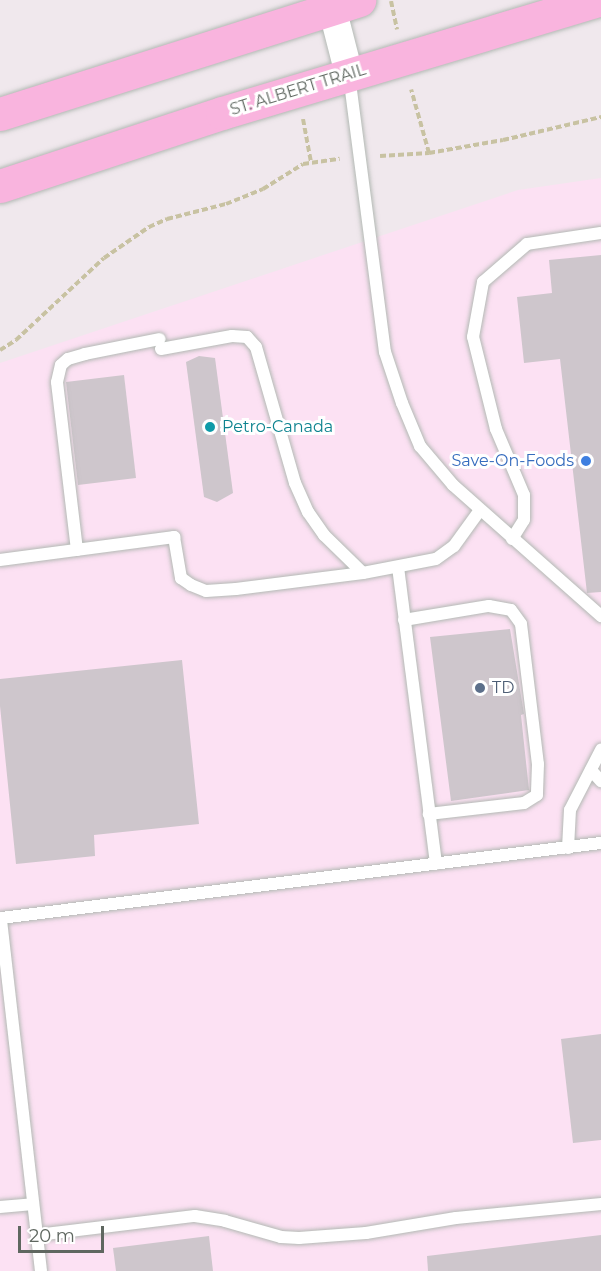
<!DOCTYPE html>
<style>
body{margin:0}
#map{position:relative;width:601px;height:1271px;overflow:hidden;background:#f0e8ed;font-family:Montserrat,sans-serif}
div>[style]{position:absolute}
.commercial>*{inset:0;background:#fce1f3}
.building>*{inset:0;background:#cec6cc}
.path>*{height:4px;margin-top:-2px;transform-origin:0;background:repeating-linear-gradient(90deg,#c8c2a2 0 6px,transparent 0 9px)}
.roads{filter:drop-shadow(0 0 2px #b3b9b4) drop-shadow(0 0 2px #b3b9b4)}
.service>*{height:12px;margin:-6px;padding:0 6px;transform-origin:6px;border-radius:6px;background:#fff}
.tertiary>*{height:28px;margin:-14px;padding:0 14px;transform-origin:14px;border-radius:14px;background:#fff}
.primary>*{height:33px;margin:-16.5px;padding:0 16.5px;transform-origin:16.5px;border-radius:16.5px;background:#f9b4de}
.dots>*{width:16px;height:16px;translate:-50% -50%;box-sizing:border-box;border:3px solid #fff;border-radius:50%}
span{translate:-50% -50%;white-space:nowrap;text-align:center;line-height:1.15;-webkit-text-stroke:6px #fff;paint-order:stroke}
.street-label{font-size:16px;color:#5f6760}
.culture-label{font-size:16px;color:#0d838f}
.left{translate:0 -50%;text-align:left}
.shop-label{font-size:16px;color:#366cbe}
.right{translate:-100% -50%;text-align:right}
.service-label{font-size:16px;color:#4e5e75}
.scale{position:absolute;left:18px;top:1226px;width:86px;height:27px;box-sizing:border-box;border:3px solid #5f6760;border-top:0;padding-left:8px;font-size:18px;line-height:21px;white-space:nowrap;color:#5f6760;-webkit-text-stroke:4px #fff;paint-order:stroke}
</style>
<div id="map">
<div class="commercial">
<i style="clip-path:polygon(601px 178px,601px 1271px,0 1271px,0 363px,518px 190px)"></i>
</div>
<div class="building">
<i style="clip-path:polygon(601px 255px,601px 592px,587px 593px,560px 359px,524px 363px,517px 297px,552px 293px,549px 260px)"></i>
<i style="clip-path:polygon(199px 356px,215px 358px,233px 493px,217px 502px,204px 497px,186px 362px)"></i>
<i style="clip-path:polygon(124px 375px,136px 478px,78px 485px,66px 382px)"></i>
<i style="clip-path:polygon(510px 629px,524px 714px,521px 715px,529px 790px,451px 801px,430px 637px)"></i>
<i style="clip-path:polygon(182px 660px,199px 824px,94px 835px,95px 856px,16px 864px,0 706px,0 679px)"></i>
<i style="clip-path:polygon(601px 1034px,601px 1140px,573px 1143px,561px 1039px)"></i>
<i style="clip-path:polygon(601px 1235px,601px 1271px,428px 1271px,427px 1256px)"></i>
<i style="clip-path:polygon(209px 1236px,213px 1271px,116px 1271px,113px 1248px)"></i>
</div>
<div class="path">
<i style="left:391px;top:1px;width:29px;rotate:78deg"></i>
<i style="left:303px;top:119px;width:44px;rotate:79.5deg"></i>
<i style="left:429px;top:153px;width:75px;rotate:-10deg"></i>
<i style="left:503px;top:140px;width:101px;rotate:-13.2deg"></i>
<i style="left:380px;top:156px;width:49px;rotate:-3.5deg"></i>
<i style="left:429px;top:153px;width:66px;rotate:-105.7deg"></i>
<i style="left:0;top:350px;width:19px;rotate:-32deg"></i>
<i style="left:16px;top:340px;width:120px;rotate:-43deg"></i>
<i style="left:104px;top:258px;width:55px;rotate:-34.6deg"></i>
<i style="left:149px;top:227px;width:20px;rotate:-24deg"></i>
<i style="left:167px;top:219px;width:61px;rotate:-14.3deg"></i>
<i style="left:226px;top:204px;width:40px;rotate:-22deg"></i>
<i style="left:263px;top:189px;width:47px;rotate:-32deg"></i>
<i style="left:303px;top:164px;width:37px;rotate:-8deg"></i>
</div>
<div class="roads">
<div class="service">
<i style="left:349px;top:75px;width:279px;rotate:82.6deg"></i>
<i style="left:385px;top:352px;width:54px;rotate:71.6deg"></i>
<i style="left:402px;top:403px;width:47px;rotate:67.3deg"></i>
<i style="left:420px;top:446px;width:51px;rotate:49.8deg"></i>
<i style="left:453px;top:485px;width:198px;rotate:41.5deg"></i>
<i style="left:161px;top:349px;width:72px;rotate:-10.4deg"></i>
<i style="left:232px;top:336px;width:15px;rotate:4deg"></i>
<i style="left:247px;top:337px;width:13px;rotate:48deg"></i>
<i style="left:256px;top:347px;width:141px;rotate:74deg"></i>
<i style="left:295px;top:483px;width:32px;rotate:66deg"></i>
<i style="left:308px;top:512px;width:28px;rotate:55deg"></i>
<i style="left:324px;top:535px;width:54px;rotate:44.3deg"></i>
<i style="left:512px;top:539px;width:22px;rotate:-58deg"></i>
<i style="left:524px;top:520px;width:25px;rotate:-90deg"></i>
<i style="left:524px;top:495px;width:72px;rotate:-113deg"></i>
<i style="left:496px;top:429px;width:95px;rotate:-104deg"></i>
<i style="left:473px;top:337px;width:56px;rotate:-79.7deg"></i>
<i style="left:483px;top:282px;width:58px;rotate:-40.8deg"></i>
<i style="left:527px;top:244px;width:75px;rotate:-8.5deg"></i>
<i style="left:77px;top:550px;width:169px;rotate:-96.8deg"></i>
<i style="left:57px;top:382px;width:17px;rotate:-77deg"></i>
<i style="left:61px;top:365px;width:9px;rotate:-41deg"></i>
<i style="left:68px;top:359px;width:18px;rotate:-16deg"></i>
<i style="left:85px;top:354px;width:76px;rotate:-11.3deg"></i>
<i style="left:0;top:560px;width:176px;rotate:-7.5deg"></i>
<i style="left:174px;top:537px;width:42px;rotate:80.3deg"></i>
<i style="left:181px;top:578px;width:12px;rotate:35deg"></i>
<i style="left:191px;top:585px;width:16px;rotate:22deg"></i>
<i style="left:206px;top:591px;width:30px;rotate:-4deg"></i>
<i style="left:236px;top:589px;width:128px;rotate:-7.2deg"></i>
<i style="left:363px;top:573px;width:74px;rotate:-10.9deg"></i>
<i style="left:436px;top:559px;width:22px;rotate:-36deg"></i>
<i style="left:454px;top:546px;width:44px;rotate:-54.2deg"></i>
<i style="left:398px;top:567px;width:299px;rotate:82.7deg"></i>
<i style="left:404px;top:620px;width:86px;rotate:-9.4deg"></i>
<i style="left:489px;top:606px;width:22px;rotate:10deg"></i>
<i style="left:511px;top:610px;width:17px;rotate:54deg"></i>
<i style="left:521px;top:624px;width:141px;rotate:83.1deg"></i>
<i style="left:538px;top:764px;width:31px;rotate:92deg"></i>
<i style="left:537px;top:795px;width:15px;rotate:148deg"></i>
<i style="left:524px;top:803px;width:96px;rotate:173.4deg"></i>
<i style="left:591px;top:770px;width:15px;rotate:48deg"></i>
<i style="left:568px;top:848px;width:38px;rotate:-87deg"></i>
<i style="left:570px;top:810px;width:68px;rotate:-62.7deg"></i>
<i style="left:0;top:1207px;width:33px;rotate:-5deg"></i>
<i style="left:37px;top:1235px;width:159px;rotate:-6.9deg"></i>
<i style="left:195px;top:1216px;width:30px;rotate:9deg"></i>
<i style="left:225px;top:1221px;width:58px;rotate:15.9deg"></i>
<i style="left:281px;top:1237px;width:18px;rotate:3deg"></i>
<i style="left:299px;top:1238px;width:67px;rotate:-4.3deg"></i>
<i style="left:366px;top:1233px;width:91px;rotate:-9.5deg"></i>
<i style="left:456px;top:1218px;width:146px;rotate:-5.5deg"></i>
<i style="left:41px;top:1271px;width:355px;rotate:-96.5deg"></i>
<i style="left:1px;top:918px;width:605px;rotate:-7.13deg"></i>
</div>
<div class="tertiary">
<i style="left:330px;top:0;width:76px;rotate:75.6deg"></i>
</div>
<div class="primary">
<i style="left:0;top:114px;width:377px;rotate:-17.6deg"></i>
<i style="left:0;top:186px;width:234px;rotate:-18.2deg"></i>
<i style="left:222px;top:113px;width:393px;rotate:-16.7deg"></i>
</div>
</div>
<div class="dots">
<i style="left:210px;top:427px;background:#0f9aa8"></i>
<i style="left:586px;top:461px;background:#3f7fe0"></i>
<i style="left:480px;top:688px;background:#5c6f8a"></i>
</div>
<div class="street-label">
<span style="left:298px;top:90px;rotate:-17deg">ST. ALBERT TRAIL</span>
</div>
<div class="culture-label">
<span class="left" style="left:222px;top:427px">Petro-Canada</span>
</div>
<div class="shop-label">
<span class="right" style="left:574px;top:461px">Save-On-Foods</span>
</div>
<div class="service-label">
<span class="left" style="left:492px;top:688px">TD</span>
</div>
<div class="scale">20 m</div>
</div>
